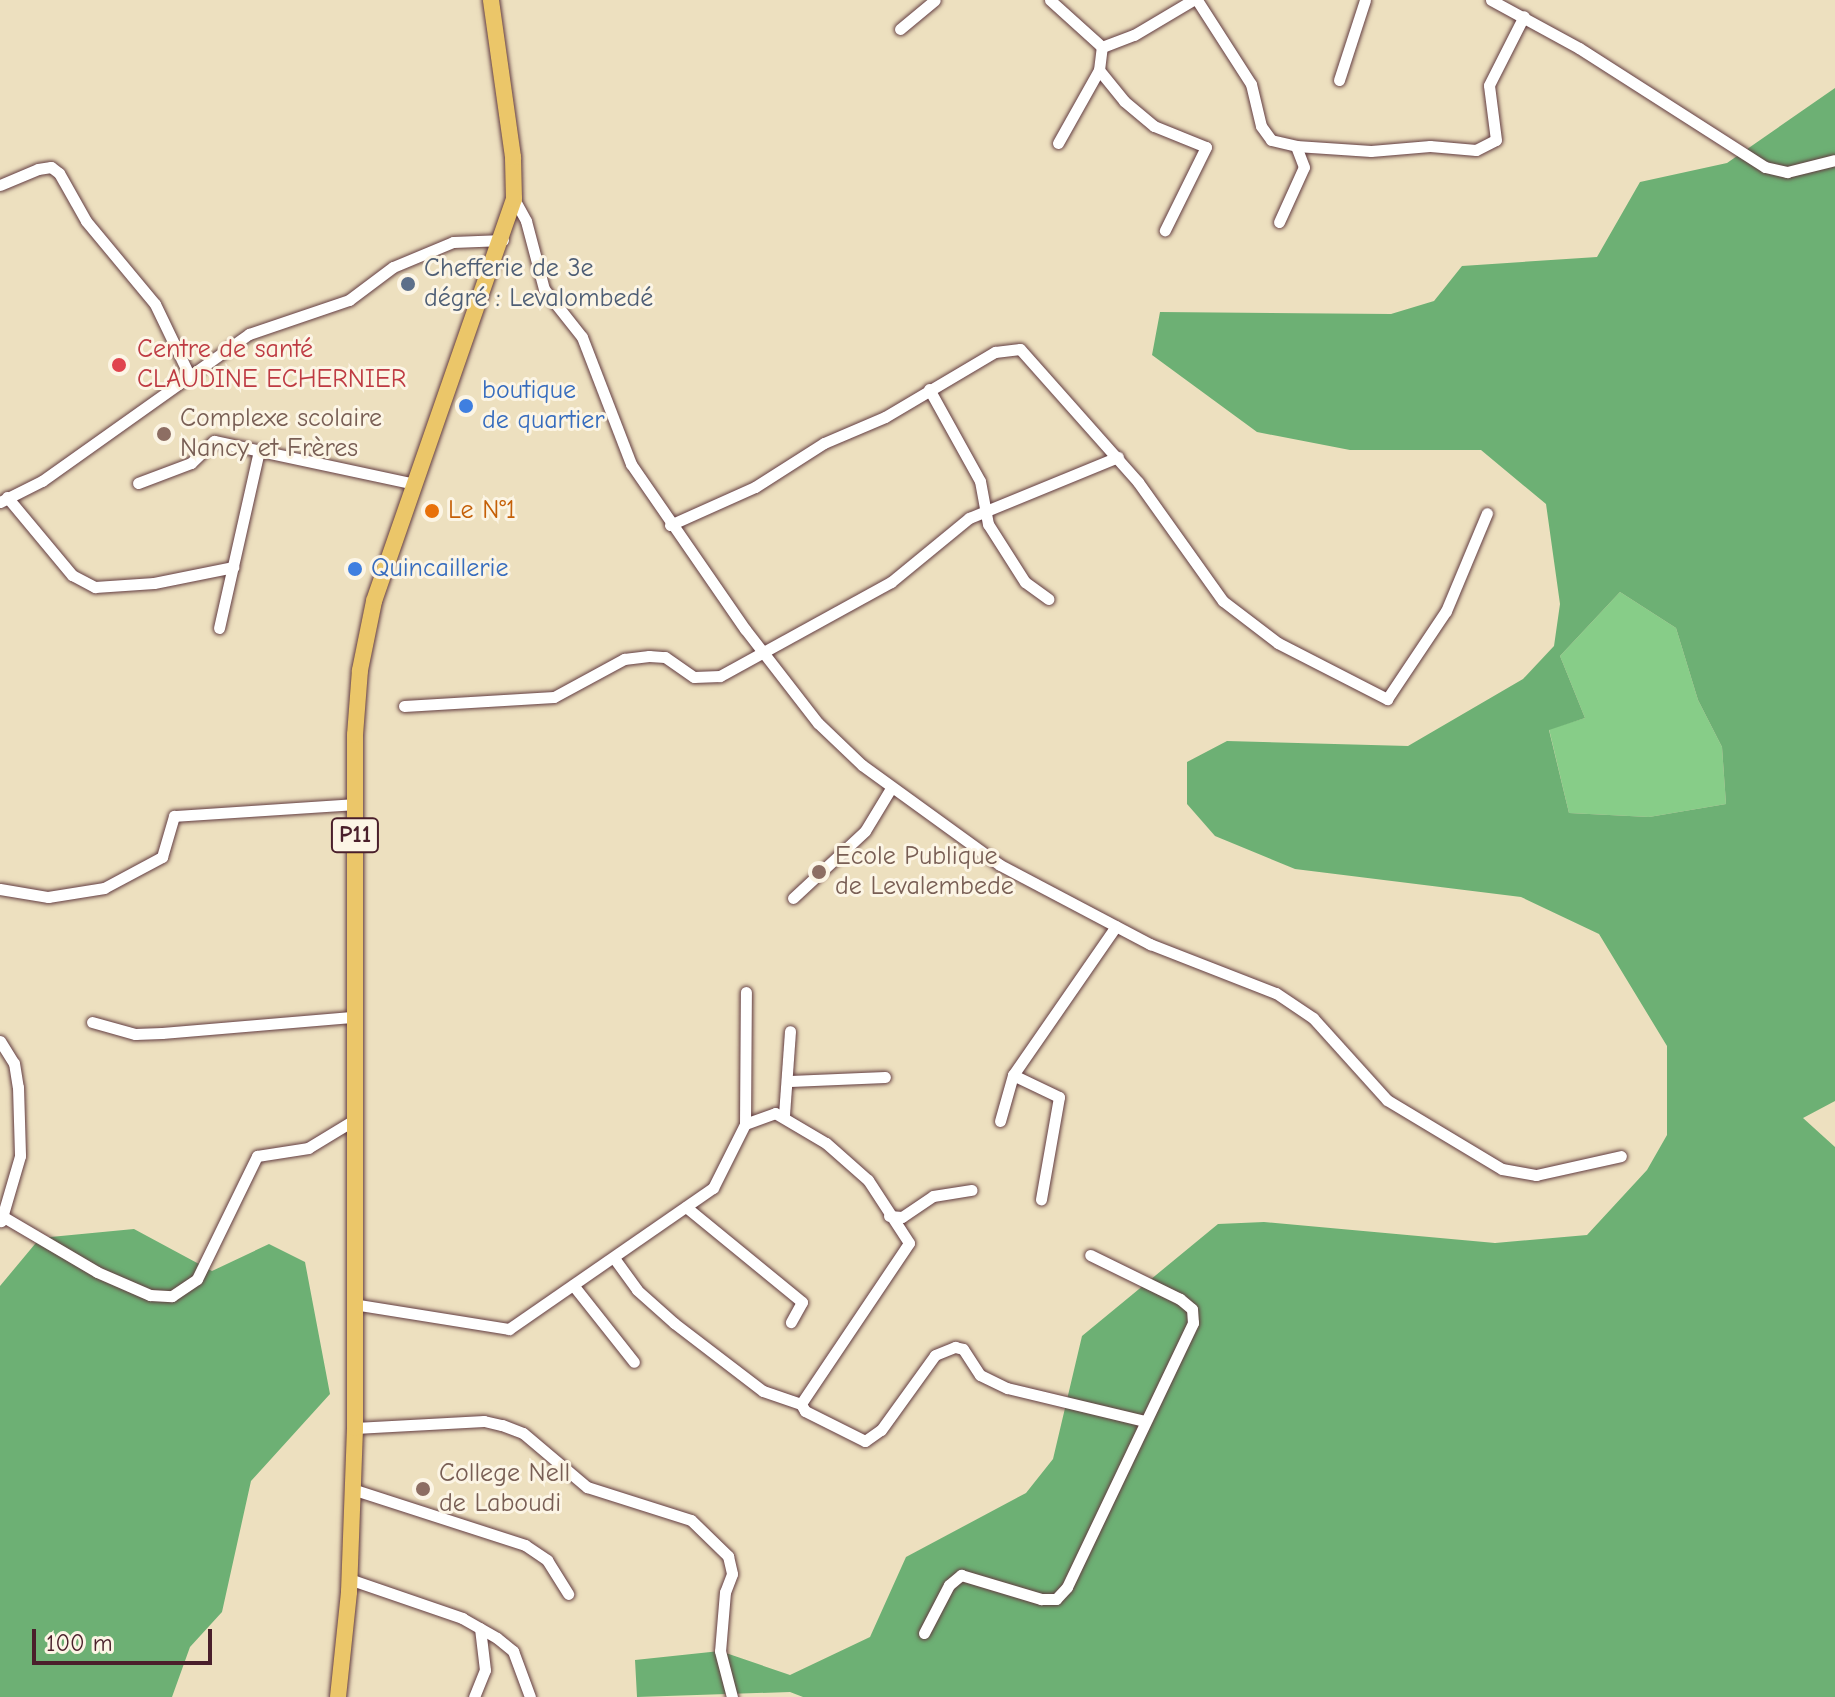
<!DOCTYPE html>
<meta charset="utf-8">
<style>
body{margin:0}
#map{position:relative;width:1835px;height:1697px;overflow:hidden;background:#ede0bf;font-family:"Comic Neue",sans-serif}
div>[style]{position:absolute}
.green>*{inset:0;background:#87cd88}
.forest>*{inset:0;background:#6db074}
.roads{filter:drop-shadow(0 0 2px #623c41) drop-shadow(0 0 2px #623c41)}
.street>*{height:11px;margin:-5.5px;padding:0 5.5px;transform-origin:5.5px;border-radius:5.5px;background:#fff}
.primary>*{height:16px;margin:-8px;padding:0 8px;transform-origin:8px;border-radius:8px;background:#ebc669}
.dots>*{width:22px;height:22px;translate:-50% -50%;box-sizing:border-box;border:4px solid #fcf5e5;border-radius:50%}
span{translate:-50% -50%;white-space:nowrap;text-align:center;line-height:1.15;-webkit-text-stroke:6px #fcf5e5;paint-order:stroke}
.shield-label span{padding:2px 6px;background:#fcf5e5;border:2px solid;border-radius:6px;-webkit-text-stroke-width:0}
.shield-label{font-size:24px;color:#4a1f2b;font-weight:700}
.service-label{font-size:26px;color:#4e5e75}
.left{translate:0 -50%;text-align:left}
.health-label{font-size:26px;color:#be3a42}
.shop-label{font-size:26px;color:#366cbe}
.education-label{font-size:26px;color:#785e54}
.food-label{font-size:26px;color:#c56008}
.scale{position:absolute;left:32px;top:1629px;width:180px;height:36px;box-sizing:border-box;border:4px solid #4a1f2b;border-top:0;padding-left:10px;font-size:24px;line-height:28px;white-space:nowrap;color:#4a1f2b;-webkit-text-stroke:6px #fcf5e5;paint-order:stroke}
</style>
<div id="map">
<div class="green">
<i style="clip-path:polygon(1620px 592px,1676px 628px,1698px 700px,1722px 747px,1726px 804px,1649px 817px,1569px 813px,1549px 729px,1585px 718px,1560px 656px)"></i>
</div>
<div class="forest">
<i style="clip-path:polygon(evenodd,1835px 88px,1835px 1101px,1803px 1118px,1835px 1147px,1835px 1697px,803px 1697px,790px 1692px,637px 1697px,635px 1660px,720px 1651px,790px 1675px,870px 1637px,906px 1557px,1026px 1493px,1053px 1459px,1082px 1336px,1218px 1224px,1264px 1222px,1495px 1243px,1587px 1235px,1647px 1170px,1667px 1135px,1667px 1046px,1599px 934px,1521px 897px,1295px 869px,1215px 836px,1187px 804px,1187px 762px,1227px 741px,1408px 746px,1523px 679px,1554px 646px,1560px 604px,1546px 504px,1481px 450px,1350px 450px,1257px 432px,1152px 355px,1160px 312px,1391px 314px,1434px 301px,1462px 266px,1597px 257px,1640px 182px,1727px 163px,1835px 88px,1620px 592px,1676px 628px,1698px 700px,1722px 747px,1726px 804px,1649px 817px,1569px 813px,1549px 730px,1585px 718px,1560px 656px,1620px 592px)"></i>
<i style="clip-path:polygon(134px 1229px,212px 1271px,269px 1244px,305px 1262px,330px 1394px,251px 1481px,222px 1612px,190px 1647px,172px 1697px,0 1697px,0 1286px,40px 1238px)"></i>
</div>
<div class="roads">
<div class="street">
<i style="left:1050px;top:0;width:70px;rotate:42.1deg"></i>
<i style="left:1197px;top:0;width:100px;rotate:57.3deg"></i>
<i style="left:1251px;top:84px;width:43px;rotate:76.6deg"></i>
<i style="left:1261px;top:126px;width:17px;rotate:54deg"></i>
<i style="left:1271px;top:140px;width:26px;rotate:13deg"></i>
<i style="left:1296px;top:146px;width:75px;rotate:3.8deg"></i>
<i style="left:1371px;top:151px;width:59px;rotate:-4.8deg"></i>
<i style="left:1430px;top:146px;width:46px;rotate:5deg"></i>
<i style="left:1476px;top:150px;width:22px;rotate:-27deg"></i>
<i style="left:1496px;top:140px;width:55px;rotate:-97.3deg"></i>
<i style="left:1489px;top:85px;width:77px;rotate:-63.1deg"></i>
<i style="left:1491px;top:0;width:100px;rotate:28.6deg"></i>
<i style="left:1579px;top:48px;width:221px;rotate:32.6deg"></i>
<i style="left:1765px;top:167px;width:23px;rotate:13deg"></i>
<i style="left:1787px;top:172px;width:49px;rotate:-14deg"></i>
<i style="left:900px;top:29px;width:45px;rotate:-39.6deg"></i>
<i style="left:1102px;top:47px;width:34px;rotate:-21deg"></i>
<i style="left:1134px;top:35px;width:69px;rotate:-30.7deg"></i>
<i style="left:1099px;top:70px;width:40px;rotate:51deg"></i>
<i style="left:1124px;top:101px;width:39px;rotate:40deg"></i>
<i style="left:1154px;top:126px;width:56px;rotate:22deg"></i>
<i style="left:1206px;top:147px;width:93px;rotate:116.3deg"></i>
<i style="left:1339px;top:80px;width:84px;rotate:-72deg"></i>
<i style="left:1058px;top:143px;width:84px;rotate:-60.7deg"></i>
<i style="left:1099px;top:70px;width:23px;rotate:-83deg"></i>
<i style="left:0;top:185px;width:41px;rotate:-22.8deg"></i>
<i style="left:38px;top:169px;width:13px;rotate:-9deg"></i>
<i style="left:51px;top:167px;width:10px;rotate:37deg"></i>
<i style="left:59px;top:173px;width:55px;rotate:60.6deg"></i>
<i style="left:86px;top:221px;width:108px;rotate:50.3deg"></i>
<i style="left:155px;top:304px;width:79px;rotate:64.4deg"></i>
<i style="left:514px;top:199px;width:25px;rotate:61deg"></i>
<i style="left:526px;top:221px;width:70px;rotate:75.2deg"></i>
<i style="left:544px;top:289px;width:61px;rotate:51.6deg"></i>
<i style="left:582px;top:337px;width:136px;rotate:68.9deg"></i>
<i style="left:631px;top:464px;width:201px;rotate:55.4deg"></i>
<i style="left:745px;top:629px;width:119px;rotate:52.2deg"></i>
<i style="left:818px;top:723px;width:61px;rotate:43.7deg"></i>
<i style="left:862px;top:765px;width:170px;rotate:35.9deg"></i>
<i style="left:1000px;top:865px;width:170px;rotate:27.8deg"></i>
<i style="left:1150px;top:944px;width:135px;rotate:21.3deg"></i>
<i style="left:1276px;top:993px;width:45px;rotate:34deg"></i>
<i style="left:1313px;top:1018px;width:110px;rotate:47.9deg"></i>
<i style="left:1387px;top:1100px;width:134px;rotate:31deg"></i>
<i style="left:1502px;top:1169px;width:35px;rotate:10deg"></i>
<i style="left:1536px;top:1175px;width:87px;rotate:-12.6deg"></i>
<i style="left:1279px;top:222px;width:60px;rotate:-65.6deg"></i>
<i style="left:1304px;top:167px;width:22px;rotate:-111deg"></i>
<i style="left:929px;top:389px;width:105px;rotate:61deg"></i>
<i style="left:980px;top:481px;width:44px;rotate:79.5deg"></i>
<i style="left:988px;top:524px;width:69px;rotate:57.5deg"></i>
<i style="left:1025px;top:582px;width:29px;rotate:36deg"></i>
<i style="left:138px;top:483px;width:57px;rotate:-20.7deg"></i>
<i style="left:191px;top:463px;width:32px;rotate:-44deg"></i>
<i style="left:214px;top:441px;width:205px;rotate:12.1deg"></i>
<i style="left:7px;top:497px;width:102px;rotate:50.2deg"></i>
<i style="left:72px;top:575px;width:26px;rotate:28deg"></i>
<i style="left:95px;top:587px;width:59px;rotate:-3.9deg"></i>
<i style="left:154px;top:583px;width:81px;rotate:-11.4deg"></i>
<i style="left:0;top:502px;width:47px;rotate:-26.6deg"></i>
<i style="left:42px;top:481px;width:254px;rotate:-35.4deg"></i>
<i style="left:249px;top:334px;width:106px;rotate:-18.8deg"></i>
<i style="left:349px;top:300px;width:55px;rotate:-36.9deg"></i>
<i style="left:393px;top:267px;width:65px;rotate:-22.6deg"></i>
<i style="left:453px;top:242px;width:50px;rotate:-2.3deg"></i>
<i style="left:670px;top:525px;width:93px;rotate:-24.1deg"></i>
<i style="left:755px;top:487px;width:82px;rotate:-32.5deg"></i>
<i style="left:824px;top:443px;width:66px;rotate:-23.1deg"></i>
<i style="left:885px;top:417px;width:128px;rotate:-30.6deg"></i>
<i style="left:995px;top:352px;width:25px;rotate:-7deg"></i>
<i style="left:1020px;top:349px;width:178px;rotate:48.4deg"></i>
<i style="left:1138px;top:482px;width:146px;rotate:54.5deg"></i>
<i style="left:1223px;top:601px;width:69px;rotate:37.4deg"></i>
<i style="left:1278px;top:643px;width:123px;rotate:27.2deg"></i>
<i style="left:1387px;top:699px;width:106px;rotate:-56.2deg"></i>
<i style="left:1446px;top:611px;width:106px;rotate:-67.3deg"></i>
<i style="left:219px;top:628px;width:181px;rotate:-77.3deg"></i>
<i style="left:404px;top:706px;width:150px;rotate:-3.4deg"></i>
<i style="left:554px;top:697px;width:80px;rotate:-28.5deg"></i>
<i style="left:624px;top:659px;width:25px;rotate:-7deg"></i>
<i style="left:649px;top:656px;width:16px;rotate:4deg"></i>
<i style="left:665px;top:657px;width:35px;rotate:35deg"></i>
<i style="left:694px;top:677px;width:26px;rotate:-2deg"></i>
<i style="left:720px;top:676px;width:195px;rotate:-28.8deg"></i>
<i style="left:891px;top:582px;width:101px;rotate:-39.4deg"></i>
<i style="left:969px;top:518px;width:161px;rotate:-22.3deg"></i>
<i style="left:0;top:889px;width:49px;rotate:9.5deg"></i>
<i style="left:48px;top:897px;width:57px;rotate:-9.1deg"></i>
<i style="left:104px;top:888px;width:66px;rotate:-28.1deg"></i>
<i style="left:162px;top:857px;width:43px;rotate:-73.7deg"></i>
<i style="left:174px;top:816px;width:181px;rotate:-3.8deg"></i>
<i style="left:793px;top:898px;width:98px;rotate:-42.9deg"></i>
<i style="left:865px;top:831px;width:50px;rotate:-58.8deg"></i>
<i style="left:92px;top:1022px;width:45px;rotate:15.6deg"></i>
<i style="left:135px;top:1034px;width:27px;rotate:-2deg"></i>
<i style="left:162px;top:1033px;width:193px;rotate:-4.8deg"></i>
<i style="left:0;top:1041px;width:26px;rotate:58deg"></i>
<i style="left:14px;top:1063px;width:24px;rotate:81deg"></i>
<i style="left:18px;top:1087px;width:69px;rotate:88.3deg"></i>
<i style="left:20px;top:1156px;width:68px;rotate:106.3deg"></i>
<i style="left:1013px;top:1075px;width:51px;rotate:25.6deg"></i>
<i style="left:1059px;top:1097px;width:104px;rotate:100deg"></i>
<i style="left:790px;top:1081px;width:95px;rotate:-2.4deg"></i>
<i style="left:784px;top:1115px;width:84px;rotate:-85.9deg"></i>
<i style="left:1000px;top:1121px;width:48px;rotate:-74.2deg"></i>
<i style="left:1013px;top:1075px;width:181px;rotate:-55.3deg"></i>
<i style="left:745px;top:1124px;width:132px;rotate:-89.6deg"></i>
<i style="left:686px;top:1207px;width:150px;rotate:39.3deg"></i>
<i style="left:802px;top:1302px;width:23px;rotate:119deg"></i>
<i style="left:2px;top:1216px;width:110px;rotate:30.5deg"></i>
<i style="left:97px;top:1272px;width:58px;rotate:23.5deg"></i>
<i style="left:150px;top:1295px;width:22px;rotate:3deg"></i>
<i style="left:172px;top:1296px;width:30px;rotate:-34deg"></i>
<i style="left:197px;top:1279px;width:137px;rotate:-64deg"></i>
<i style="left:257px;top:1156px;width:52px;rotate:-8.9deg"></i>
<i style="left:308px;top:1148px;width:54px;rotate:-31.3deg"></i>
<i style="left:889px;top:1216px;width:13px;rotate:4deg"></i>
<i style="left:902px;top:1217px;width:37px;rotate:-34deg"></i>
<i style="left:933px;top:1196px;width:39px;rotate:-9deg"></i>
<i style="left:614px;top:1258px;width:39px;rotate:54deg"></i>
<i style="left:637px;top:1290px;width:50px;rotate:41.7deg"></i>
<i style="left:674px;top:1323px;width:112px;rotate:37.4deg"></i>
<i style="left:763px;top:1391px;width:40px;rotate:18.9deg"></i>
<i style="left:801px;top:1404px;width:8px;rotate:60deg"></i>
<i style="left:805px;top:1411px;width:67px;rotate:26.6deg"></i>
<i style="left:865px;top:1441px;width:19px;rotate:-35deg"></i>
<i style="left:881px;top:1430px;width:92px;rotate:-54.2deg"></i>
<i style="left:935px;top:1355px;width:22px;rotate:-22deg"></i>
<i style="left:955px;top:1347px;width:8px;rotate:14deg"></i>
<i style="left:963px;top:1349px;width:31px;rotate:57deg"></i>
<i style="left:980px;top:1375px;width:30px;rotate:26deg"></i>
<i style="left:1007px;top:1388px;width:141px;rotate:13.5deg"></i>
<i style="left:573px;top:1285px;width:98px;rotate:51.6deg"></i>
<i style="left:353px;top:1304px;width:158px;rotate:9.1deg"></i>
<i style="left:509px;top:1329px;width:248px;rotate:-34.7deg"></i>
<i style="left:713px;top:1188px;width:72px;rotate:-63.4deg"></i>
<i style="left:745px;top:1124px;width:32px;rotate:-20deg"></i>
<i style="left:775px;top:1113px;width:59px;rotate:30.5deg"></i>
<i style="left:826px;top:1143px;width:56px;rotate:41.4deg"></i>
<i style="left:868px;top:1180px;width:75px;rotate:56.9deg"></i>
<i style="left:909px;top:1243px;width:194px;rotate:123.9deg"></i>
<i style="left:355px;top:1428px;width:129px;rotate:-3.1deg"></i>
<i style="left:484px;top:1421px;width:18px;rotate:13deg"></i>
<i style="left:502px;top:1425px;width:22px;rotate:21deg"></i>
<i style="left:523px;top:1433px;width:84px;rotate:40.2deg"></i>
<i style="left:587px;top:1487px;width:109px;rotate:17.6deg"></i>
<i style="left:691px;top:1520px;width:52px;rotate:44.2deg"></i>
<i style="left:728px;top:1556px;width:18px;rotate:77deg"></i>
<i style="left:732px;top:1574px;width:19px;rotate:111deg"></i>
<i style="left:725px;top:1592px;width:59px;rotate:94.8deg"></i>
<i style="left:720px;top:1651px;width:48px;rotate:75.4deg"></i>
<i style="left:352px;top:1489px;width:182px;rotate:17.9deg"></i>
<i style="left:525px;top:1545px;width:27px;rotate:34deg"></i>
<i style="left:547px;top:1560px;width:40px;rotate:58deg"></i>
<i style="left:349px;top:1579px;width:120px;rotate:19deg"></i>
<i style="left:462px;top:1618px;width:40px;rotate:29.7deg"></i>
<i style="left:497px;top:1638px;width:21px;rotate:39deg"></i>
<i style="left:513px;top:1651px;width:49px;rotate:69.7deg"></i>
<i style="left:924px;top:1633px;width:54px;rotate:-62.5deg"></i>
<i style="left:949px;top:1585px;width:16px;rotate:-40deg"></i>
<i style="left:961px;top:1575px;width:84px;rotate:16.7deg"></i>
<i style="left:1041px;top:1599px;width:15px"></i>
<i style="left:1056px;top:1599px;width:16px;rotate:-47deg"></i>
<i style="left:1067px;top:1587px;width:293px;rotate:-64.5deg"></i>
<i style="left:1193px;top:1323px;width:14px;rotate:-94deg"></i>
<i style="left:1192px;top:1309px;width:16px;rotate:-140deg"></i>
<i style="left:1180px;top:1299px;width:100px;rotate:-153.9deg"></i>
<i style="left:474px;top:1697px;width:29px;rotate:-68deg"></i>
<i style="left:485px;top:1670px;width:42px;rotate:-96.8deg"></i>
</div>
<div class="primary">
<i style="left:338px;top:1697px;width:106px;rotate:-84deg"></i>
<i style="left:349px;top:1592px;width:164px;rotate:-87.9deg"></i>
<i style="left:355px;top:1428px;width:693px;rotate:-90deg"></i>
<i style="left:355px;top:735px;width:65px;rotate:-85.6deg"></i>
<i style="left:360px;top:670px;width:70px;rotate:-78.5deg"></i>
<i style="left:374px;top:601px;width:426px;rotate:-70.8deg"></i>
<i style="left:514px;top:199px;width:42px;rotate:-91.4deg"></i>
<i style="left:513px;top:157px;width:159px;rotate:-98deg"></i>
</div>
</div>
<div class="dots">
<i style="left:408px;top:284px;background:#5c6f8a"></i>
<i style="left:119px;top:365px;background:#e0444e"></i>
<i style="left:466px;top:406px;background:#3f7fe0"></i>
<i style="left:164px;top:434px;background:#8d6e63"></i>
<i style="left:432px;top:511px;background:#e8710a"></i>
<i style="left:355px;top:569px;background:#3f7fe0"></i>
<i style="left:819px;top:872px;background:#8d6e63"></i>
<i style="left:423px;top:1489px;background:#8d6e63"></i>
</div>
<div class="shield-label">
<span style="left:355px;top:835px">P11</span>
</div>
<div class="service-label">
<span class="left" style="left:424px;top:284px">Chefferie de 3e<br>dégré : Levalombedé</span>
</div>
<div class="health-label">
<span class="left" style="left:137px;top:365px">Centre de santé<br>CLAUDINE ECHERNIER</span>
</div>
<div class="shop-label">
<span class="left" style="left:482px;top:406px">boutique<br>de quartier</span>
<span class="left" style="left:371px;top:569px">Quincaillerie</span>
</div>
<div class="education-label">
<span class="left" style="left:180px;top:434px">Complexe scolaire<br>Nancy et Frères</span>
<span class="left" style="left:835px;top:872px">Ecole Publique<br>de Levalembede</span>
<span class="left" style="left:439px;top:1489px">College Nell<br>de Laboudi</span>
</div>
<div class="food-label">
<span class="left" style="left:448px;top:511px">Le N°1</span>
</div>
<div class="scale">100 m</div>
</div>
